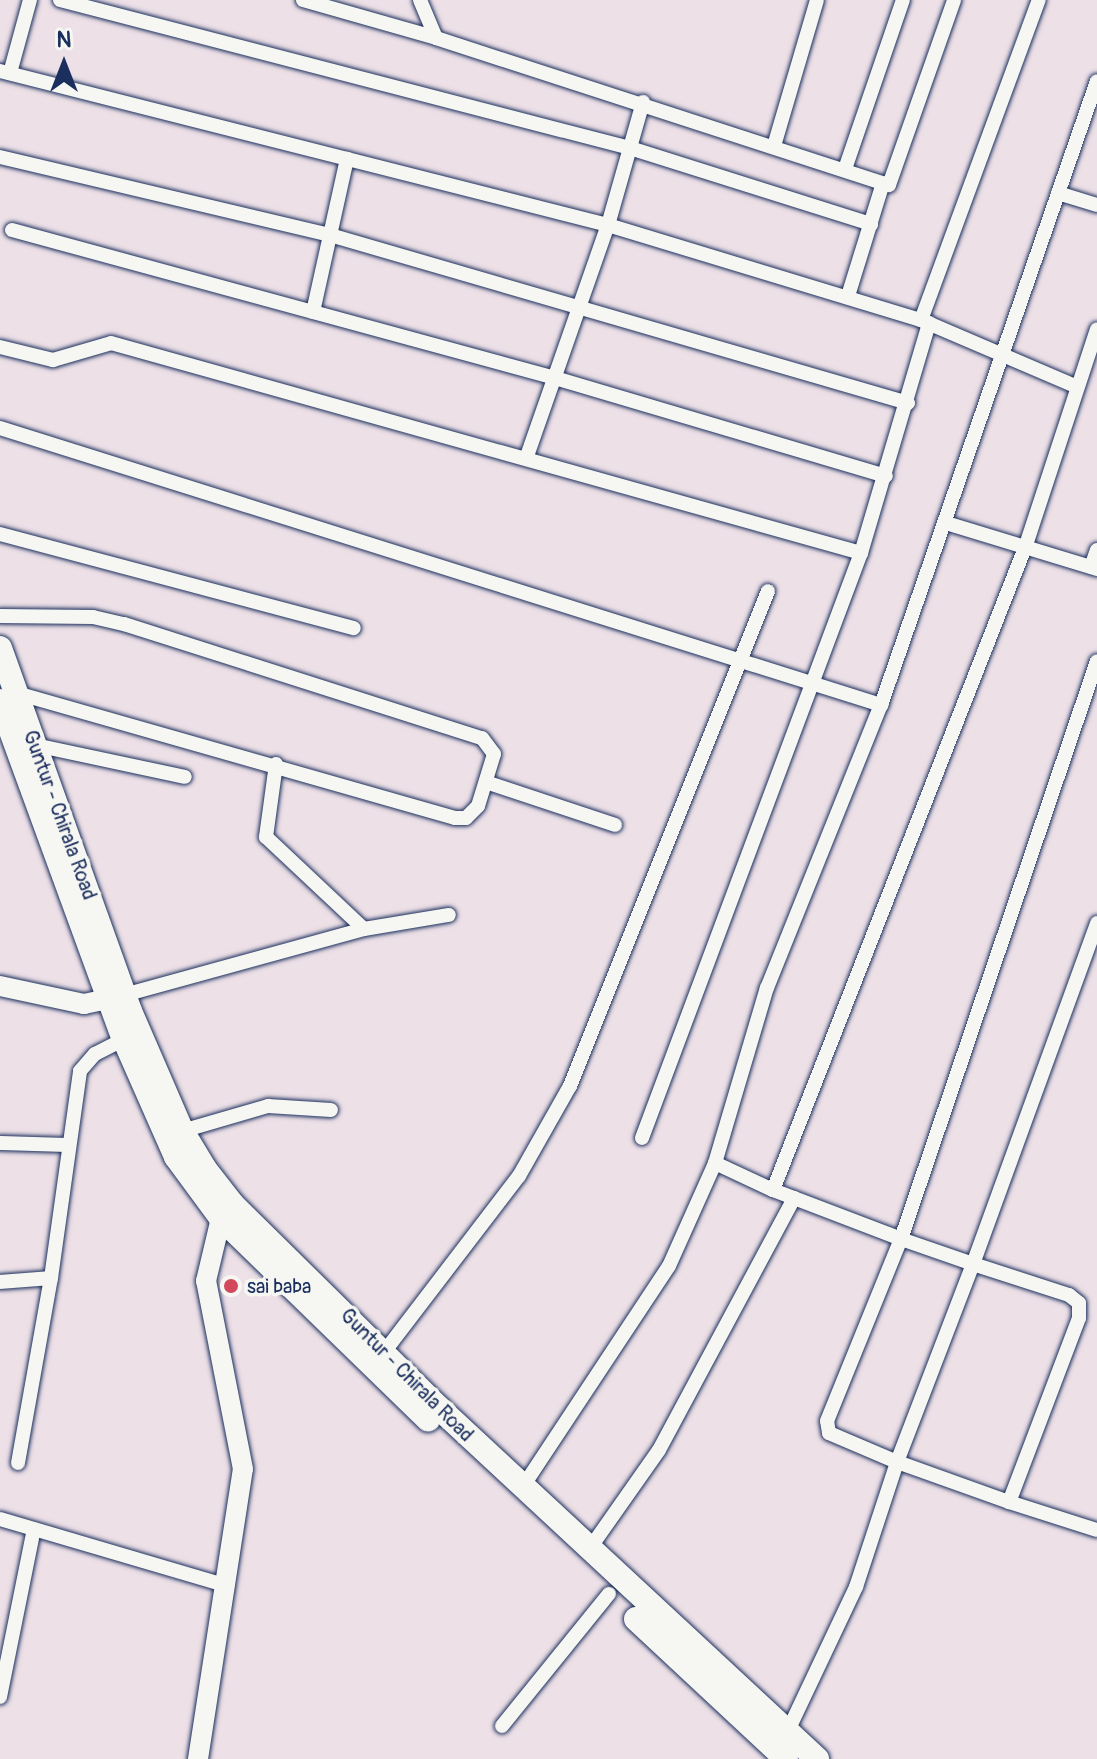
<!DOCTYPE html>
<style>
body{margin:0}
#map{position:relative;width:1097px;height:1759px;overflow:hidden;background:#ede0e7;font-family:Pangolin,sans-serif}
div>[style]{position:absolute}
.roads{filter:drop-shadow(0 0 2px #1b2f5e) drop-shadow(0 0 2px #1b2f5e)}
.street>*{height:14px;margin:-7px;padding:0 7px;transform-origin:7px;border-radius:7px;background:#f6f6f2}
.secondary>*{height:20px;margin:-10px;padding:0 10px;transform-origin:10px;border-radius:10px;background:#f6f6f2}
.primary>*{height:24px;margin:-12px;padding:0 12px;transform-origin:12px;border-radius:12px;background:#f6f6f2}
.dots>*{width:22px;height:22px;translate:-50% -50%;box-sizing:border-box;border:4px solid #f6f6f2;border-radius:50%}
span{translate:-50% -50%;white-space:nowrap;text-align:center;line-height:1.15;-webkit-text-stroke:7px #f6f6f2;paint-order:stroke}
.street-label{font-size:20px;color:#1b2f5e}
.poi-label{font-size:20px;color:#1b2f5e}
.left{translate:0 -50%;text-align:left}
.north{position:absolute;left:24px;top:24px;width:80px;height:80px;-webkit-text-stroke:6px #f6f6f2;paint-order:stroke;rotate:0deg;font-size:22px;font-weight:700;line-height:32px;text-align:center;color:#1b2f5e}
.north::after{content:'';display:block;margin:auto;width:28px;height:36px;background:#1b2f5e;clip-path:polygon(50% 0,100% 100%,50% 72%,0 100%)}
</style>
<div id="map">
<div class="roads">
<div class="street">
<i style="left:60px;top:0;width:589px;rotate:14.56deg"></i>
<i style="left:630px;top:148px;width:253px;rotate:17.5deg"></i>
<i style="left:303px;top:0;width:138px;rotate:15.9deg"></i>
<i style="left:420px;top:0;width:41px;rotate:67.2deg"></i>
<i style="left:436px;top:38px;width:476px;rotate:18deg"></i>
<i style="left:889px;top:185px;width:196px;rotate:-70.6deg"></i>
<i style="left:0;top:71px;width:627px;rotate:14.21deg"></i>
<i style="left:608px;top:225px;width:327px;rotate:16.9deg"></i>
<i style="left:921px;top:320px;width:168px;rotate:23.2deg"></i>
<i style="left:10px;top:73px;width:76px;rotate:-74.7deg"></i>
<i style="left:774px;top:146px;width:152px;rotate:-73.6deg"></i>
<i style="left:0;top:157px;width:339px;rotate:13.3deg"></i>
<i style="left:330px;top:235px;width:602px;rotate:16.21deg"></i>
<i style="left:845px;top:169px;width:179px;rotate:-71.1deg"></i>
<i style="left:1058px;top:193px;width:41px;rotate:17.1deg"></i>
<i style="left:12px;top:230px;width:563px;rotate:15.25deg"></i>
<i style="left:555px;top:378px;width:345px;rotate:16.5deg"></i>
<i style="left:848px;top:296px;width:118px;rotate:-72.8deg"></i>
<i style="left:313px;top:312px;width:157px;rotate:-77.5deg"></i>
<i style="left:921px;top:320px;width:341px;rotate:-69.8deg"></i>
<i style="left:0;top:347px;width:55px;rotate:13.8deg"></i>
<i style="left:53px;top:360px;width:60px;rotate:-16.3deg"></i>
<i style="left:111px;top:343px;width:779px;rotate:15.64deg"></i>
<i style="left:0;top:428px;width:924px;rotate:17.45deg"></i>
<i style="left:527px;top:456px;width:245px;rotate:-70.7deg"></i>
<i style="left:608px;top:225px;width:128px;rotate:-74.1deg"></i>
<i style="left:946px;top:523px;width:158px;rotate:16.9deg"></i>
<i style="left:0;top:534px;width:366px;rotate:14.9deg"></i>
<i style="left:1091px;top:567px;width:18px;rotate:-71deg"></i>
<i style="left:0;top:616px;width:93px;rotate:0.6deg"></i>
<i style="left:93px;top:617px;width:32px;rotate:13deg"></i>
<i style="left:124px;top:624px;width:376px;rotate:17.7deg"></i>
<i style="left:482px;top:738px;width:20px;rotate:53deg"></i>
<i style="left:494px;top:754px;width:54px;rotate:107.1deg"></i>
<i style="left:478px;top:806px;width:17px;rotate:135deg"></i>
<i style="left:466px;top:818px;width:11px;rotate:180deg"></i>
<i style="left:455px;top:818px;width:457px;rotate:-164.1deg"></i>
<i style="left:35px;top:745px;width:153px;rotate:12deg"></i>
<i style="left:276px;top:764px;width:74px;rotate:97.8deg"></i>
<i style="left:266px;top:837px;width:134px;rotate:43.2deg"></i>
<i style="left:486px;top:782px;width:136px;rotate:18.4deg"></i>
<i style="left:124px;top:995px;width:249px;rotate:-15.4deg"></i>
<i style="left:364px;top:929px;width:86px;rotate:-9.4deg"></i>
<i style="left:182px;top:1131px;width:90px;rotate:-16.2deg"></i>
<i style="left:268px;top:1106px;width:63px;rotate:3.6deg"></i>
<i style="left:642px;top:1138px;width:625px;rotate:-69.48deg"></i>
<i style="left:861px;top:553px;width:240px;rotate:-73.5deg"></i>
<i style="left:0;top:1143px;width:68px;rotate:1.7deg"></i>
<i style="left:715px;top:1163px;width:64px;rotate:25deg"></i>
<i style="left:773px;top:1190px;width:137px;rotate:20.9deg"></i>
<i style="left:901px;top:1239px;width:76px;rotate:19.1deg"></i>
<i style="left:973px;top:1264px;width:101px;rotate:17.9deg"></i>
<i style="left:1069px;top:1295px;width:13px;rotate:39deg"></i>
<i style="left:1079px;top:1303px;width:15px;rotate:90deg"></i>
<i style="left:1079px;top:1318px;width:197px;rotate:110.8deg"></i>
<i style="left:1009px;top:1502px;width:119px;rotate:-160.3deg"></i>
<i style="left:897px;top:1462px;width:212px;rotate:-69deg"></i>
<i style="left:973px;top:1264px;width:363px;rotate:-70deg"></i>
<i style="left:773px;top:1190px;width:693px;rotate:-68.58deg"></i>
<i style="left:1026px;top:545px;width:227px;rotate:-71.8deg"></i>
<i style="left:0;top:1282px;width:51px;rotate:-4.5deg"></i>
<i style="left:51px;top:1278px;width:209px;rotate:-82deg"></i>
<i style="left:80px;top:1071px;width:23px;rotate:-49deg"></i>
<i style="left:95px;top:1054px;width:33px;rotate:-27deg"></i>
<i style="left:385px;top:1351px;width:220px;rotate:-52.6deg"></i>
<i style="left:519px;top:1176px;width:103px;rotate:-60.5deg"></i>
<i style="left:570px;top:1086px;width:533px;rotate:-68.2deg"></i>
<i style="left:18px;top:1463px;width:188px;rotate:-79.9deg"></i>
<i style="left:522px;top:1488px;width:266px;rotate:-56.5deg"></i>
<i style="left:669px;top:1266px;width:113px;rotate:-65.9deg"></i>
<i style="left:715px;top:1163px;width:183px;rotate:-73.5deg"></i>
<i style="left:767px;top:988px;width:305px;rotate:-68.1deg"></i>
<i style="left:881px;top:705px;width:660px;rotate:-70.91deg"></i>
<i style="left:1009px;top:1502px;width:92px;rotate:17.7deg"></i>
<i style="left:0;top:1519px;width:237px;rotate:16.4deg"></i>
<i style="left:588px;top:1551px;width:123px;rotate:-54.9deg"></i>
<i style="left:659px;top:1450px;width:286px;rotate:-61.8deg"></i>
<i style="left:0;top:1697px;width:171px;rotate:-78.6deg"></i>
<i style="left:502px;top:1726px;width:170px;rotate:-51deg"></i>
<i style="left:786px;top:1735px;width:164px;rotate:-64.7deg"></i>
<i style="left:856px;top:1587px;width:132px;rotate:-71.8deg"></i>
<i style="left:897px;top:1462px;width:74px;rotate:-156.9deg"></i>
<i style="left:829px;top:1433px;width:12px;rotate:-99deg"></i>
<i style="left:827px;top:1421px;width:196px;rotate:-67.9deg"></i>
<i style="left:901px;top:1239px;width:610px;rotate:-71.27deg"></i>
</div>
<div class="secondary">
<i style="left:0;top:986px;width:86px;rotate:12.1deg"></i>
<i style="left:84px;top:1004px;width:38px;rotate:-12deg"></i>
<i style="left:198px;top:1759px;width:293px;rotate:-81.2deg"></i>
<i style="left:243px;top:1469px;width:192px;rotate:-101.1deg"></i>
<i style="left:206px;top:1281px;width:65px;rotate:-76.6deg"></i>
<i style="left:221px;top:1218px;width:13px;rotate:-48deg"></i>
</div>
<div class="primary">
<i style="left:0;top:648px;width:386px;rotate:70.3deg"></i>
<i style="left:130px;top:1011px;width:131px;rotate:66.6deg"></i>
<i style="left:182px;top:1131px;width:44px;rotate:58.8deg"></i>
<i style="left:205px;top:1169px;width:46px;rotate:52.1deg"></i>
<i style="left:233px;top:1205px;width:289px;rotate:44.6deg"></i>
<i style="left:439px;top:1408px;width:516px;rotate:42.88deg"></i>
<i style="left:0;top:701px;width:360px;rotate:69.9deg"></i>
<i style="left:124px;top:1039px;width:129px;rotate:66.2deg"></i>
<i style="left:176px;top:1157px;width:76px;rotate:53.6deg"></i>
<i style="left:221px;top:1218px;width:289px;rotate:44.2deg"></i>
<i style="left:636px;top:1619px;width:205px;rotate:43deg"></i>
</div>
</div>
<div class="dots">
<i style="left:231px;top:1286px;background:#d1495b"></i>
</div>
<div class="street-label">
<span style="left:60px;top:815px;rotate:70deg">Guntur - Chirala Road</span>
<span style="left:407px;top:1375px;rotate:45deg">Guntur - Chirala Road</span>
</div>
<div class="poi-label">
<span class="left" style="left:247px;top:1286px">sai baba</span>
</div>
<div class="north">N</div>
</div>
